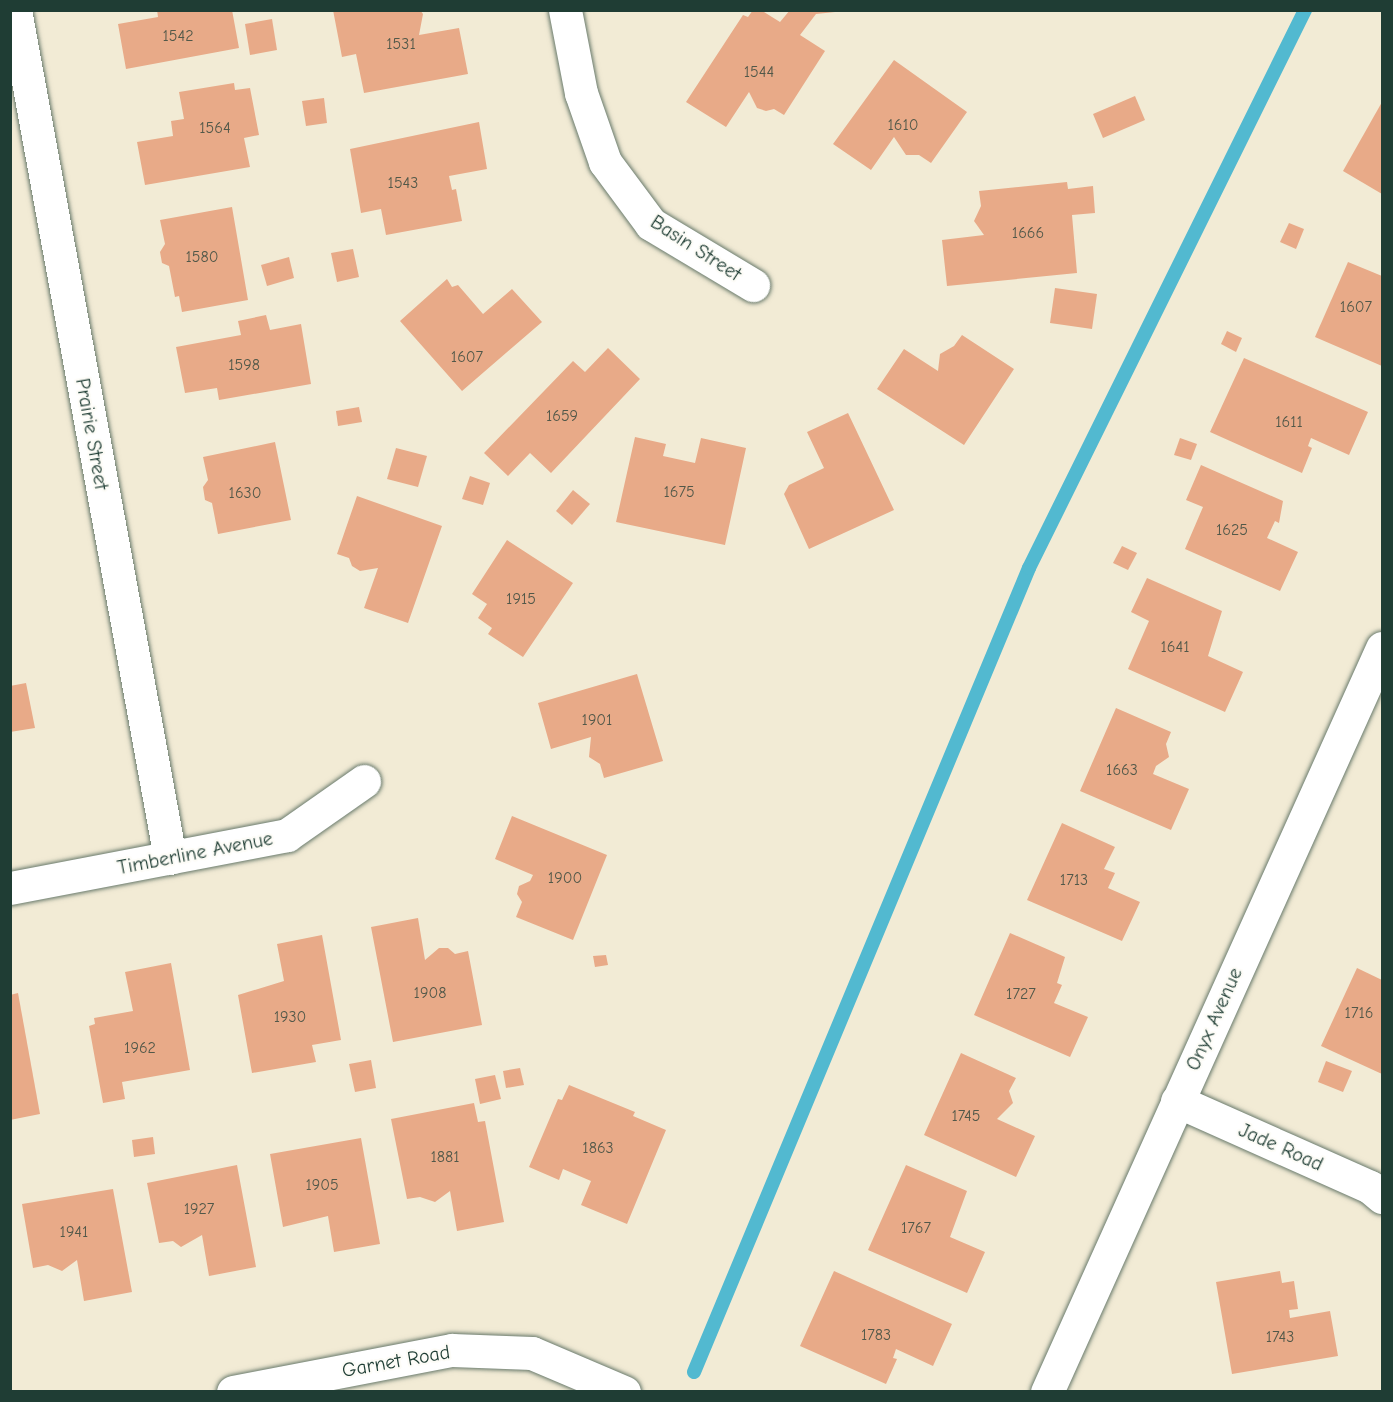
<!DOCTYPE html>
<style>
body{margin:0}
#map{position:relative;width:1393px;height:1402px;overflow:hidden;background:#f2ebd5;font-family:"Comic Neue",sans-serif}
div>[style]{position:absolute}
.stream>*{height:14px;margin:-7px;padding:0 7px;transform-origin:7px;border-radius:7px;background:#52b9d0}
.building>*{inset:0;background:#e8aa88}
.roads{filter:drop-shadow(0 0 2px #697a6c) drop-shadow(0 0 2px #697a6c)}
.minor>*{height:33px;margin:-16.5px;padding:0 16.5px;transform-origin:16.5px;border-radius:16.5px;background:#fff}
span{translate:-50% -50%;white-space:nowrap;text-align:center;line-height:1.15;-webkit-text-stroke:4.5px #fdfcf7;paint-order:stroke}
.number-label{font-size:16px;color:#515849}
.number-label span{-webkit-text-stroke-width:0}
.street-label{font-size:20px;color:#1f3d34}
.frame{position:absolute;inset:0;border:12px solid #1f3d34;pointer-events:none}
</style>
<div id="map">
<div class="stream">
<i style="left:694px;top:1372px;width:871px;rotate:-67.38deg"></i>
<i style="left:1029px;top:568px;width:623px;rotate:-63.68deg"></i>
</div>
<div class="building">
<i style="clip-path:polygon(157px 10px,232px 10px,239px 48px,126px 69px,118px 24px,158px 17px)"></i>
<i style="clip-path:polygon(333px 10px,420px 10px,423px 14px,419px 35px,459px 28px,468px 74px,364px 93px,356px 54px,342px 57px)"></i>
<i style="clip-path:polygon(753px 10px,761px 10px,780px 22px,790px 10px,835px 12px,816px 14px,800px 35px,825px 51px,784px 115px,774px 109px,766px 111px,757px 108px,749px 92px,726px 127px,686px 102px,743px 15px,748px 17px)"></i>
<i style="clip-path:polygon(272px 19px,277px 50px,250px 55px,245px 24px)"></i>
<i style="clip-path:polygon(894px 60px,967px 112px,931px 163px,919px 155px,906px 155px,894px 137px,871px 170px,833px 144px)"></i>
<i style="clip-path:polygon(234px 83px,235px 90px,250px 88px,259px 135px,244px 138px,250px 167px,145px 185px,137px 142px,173px 136px,171px 121px,184px 119px,179px 92px)"></i>
<i style="clip-path:polygon(1135px 96px,1145px 120px,1103px 138px,1093px 114px)"></i>
<i style="clip-path:polygon(324px 98px,327px 123px,306px 126px,302px 101px)"></i>
<i style="clip-path:polygon(1382px 102px,1382px 194px,1343px 171px)"></i>
<i style="clip-path:polygon(479px 122px,487px 169px,449px 176px,452px 190px,456px 189px,462px 221px,386px 235px,381px 209px,361px 213px,350px 149px)"></i>
<i style="clip-path:polygon(1067px 182px,1068px 189px,1093px 186px,1095px 213px,1072px 215px,1077px 273px,947px 286px,942px 240px,984px 235px,974px 221px,981px 206px,979px 191px)"></i>
<i style="clip-path:polygon(232px 207px,248px 300px,182px 312px,179px 296px,175px 297px,169px 266px,162px 263px,160px 252px,165px 244px,160px 220px)"></i>
<i style="clip-path:polygon(1289px 223px,1304px 229px,1296px 249px,1280px 242px)"></i>
<i style="clip-path:polygon(353px 249px,359px 277px,337px 282px,331px 253px)"></i>
<i style="clip-path:polygon(289px 257px,294px 278px,267px 286px,261px 265px)"></i>
<i style="clip-path:polygon(1348px 262px,1382px 276px,1382px 366px,1315px 337px)"></i>
<i style="clip-path:polygon(447px 279px,452px 287px,458px 285px,483px 314px,512px 289px,542px 322px,462px 391px,400px 321px)"></i>
<i style="clip-path:polygon(1055px 288px,1097px 294px,1092px 329px,1050px 323px)"></i>
<i style="clip-path:polygon(266px 315px,270px 330px,301px 324px,311px 384px,219px 400px,217px 388px,185px 393px,176px 347px,241px 335px,238px 321px)"></i>
<i style="clip-path:polygon(1227px 331px,1242px 338px,1236px 352px,1221px 344px)"></i>
<i style="clip-path:polygon(962px 335px,1014px 369px,964px 445px,877px 389px,904px 349px,938px 371px,940px 354px,954px 346px)"></i>
<i style="clip-path:polygon(608px 348px,640px 379px,551px 473px,530px 453px,508px 476px,484px 453px,573px 361px,585px 372px)"></i>
<i style="clip-path:polygon(1244px 358px,1368px 412px,1349px 455px,1311px 438px,1308px 446px,1312px 448px,1302px 473px,1210px 432px)"></i>
<i style="clip-path:polygon(359px 407px,362px 422px,338px 426px,336px 411px)"></i>
<i style="clip-path:polygon(848px 413px,894px 510px,809px 549px,784px 494px,789px 485px,824px 468px,807px 432px)"></i>
<i style="clip-path:polygon(635px 437px,666px 444px,663px 456px,695px 463px,701px 438px,746px 448px,725px 545px,616px 522px)"></i>
<i style="clip-path:polygon(1180px 438px,1197px 444px,1191px 460px,1174px 455px)"></i>
<i style="clip-path:polygon(275px 442px,291px 520px,218px 534px,212px 503px,205px 500px,203px 487px,208px 480px,203px 457px)"></i>
<i style="clip-path:polygon(396px 448px,427px 456px,418px 487px,387px 479px)"></i>
<i style="clip-path:polygon(1201px 465px,1283px 501px,1279px 523px,1275px 521px,1267px 538px,1298px 552px,1280px 591px,1185px 549px,1203px 507px,1186px 500px)"></i>
<i style="clip-path:polygon(470px 476px,490px 483px,483px 505px,462px 499px)"></i>
<i style="clip-path:polygon(573px 490px,590px 504px,572px 525px,556px 511px)"></i>
<i style="clip-path:polygon(357px 496px,442px 526px,408px 623px,364px 608px,378px 568px,360px 571px,352px 566px,349px 558px,337px 554px)"></i>
<i style="clip-path:polygon(507px 540px,573px 583px,523px 657px,488px 634px,492px 628px,478px 618px,487px 604px,472px 594px)"></i>
<i style="clip-path:polygon(1122px 546px,1137px 553px,1128px 570px,1113px 563px)"></i>
<i style="clip-path:polygon(1147px 578px,1222px 611px,1208px 656px,1243px 672px,1225px 712px,1128px 669px,1149px 621px,1131px 612px)"></i>
<i style="clip-path:polygon(637px 674px,663px 761px,604px 778px,600px 764px,589px 757px,591px 737px,551px 749px,538px 703px)"></i>
<i style="clip-path:polygon(26px 683px,35px 728px,10px 732px,10px 686px)"></i>
<i style="clip-path:polygon(1116px 708px,1171px 732px,1166px 744px,1169px 757px,1156px 766px,1153px 774px,1189px 789px,1171px 830px,1080px 791px)"></i>
<i style="clip-path:polygon(512px 816px,607px 855px,573px 940px,516px 917px,522px 902px,517px 894px,519px 886px,530px 881px,533px 875px,495px 859px)"></i>
<i style="clip-path:polygon(1062px 823px,1115px 847px,1104px 869px,1115px 873px,1108px 888px,1140px 902px,1122px 941px,1027px 900px)"></i>
<i style="clip-path:polygon(418px 918px,425px 960px,439px 948px,448px 948px,455px 954px,468px 951px,482px 1025px,393px 1042px,371px 927px)"></i>
<i style="clip-path:polygon(1010px 933px,1065px 957px,1057px 983px,1062px 985px,1054px 1003px,1088px 1017px,1070px 1057px,974px 1015px)"></i>
<i style="clip-path:polygon(322px 935px,341px 1040px,312px 1045px,316px 1062px,252px 1073px,238px 995px,284px 981px,277px 944px)"></i>
<i style="clip-path:polygon(606px 955px,608px 965px,595px 967px,593px 956px)"></i>
<i style="clip-path:polygon(171px 963px,190px 1070px,122px 1082px,125px 1099px,103px 1103px,89px 1026px,95px 1024px,94px 1018px,133px 1011px,125px 972px)"></i>
<i style="clip-path:polygon(1357px 968px,1382px 980px,1382px 1074px,1321px 1046px)"></i>
<i style="clip-path:polygon(18px 993px,40px 1114px,10px 1120px,10px 995px)"></i>
<i style="clip-path:polygon(961px 1053px,1016px 1078px,1009px 1091px,1013px 1103px,997px 1119px,1035px 1136px,1016px 1177px,924px 1135px)"></i>
<i style="clip-path:polygon(371px 1060px,376px 1088px,355px 1092px,349px 1064px)"></i>
<i style="clip-path:polygon(1326px 1061px,1352px 1071px,1343px 1092px,1318px 1082px)"></i>
<i style="clip-path:polygon(520px 1068px,524px 1085px,506px 1088px,503px 1071px)"></i>
<i style="clip-path:polygon(495px 1075px,501px 1099px,480px 1104px,475px 1079px)"></i>
<i style="clip-path:polygon(569px 1085px,635px 1112px,633px 1116px,666px 1130px,627px 1224px,581px 1205px,591px 1181px,563px 1169px,559px 1180px,529px 1167px,558px 1099px,562px 1100px)"></i>
<i style="clip-path:polygon(474px 1103px,478px 1122px,485px 1121px,504px 1222px,457px 1231px,450px 1191px,435px 1202px,420px 1197px,407px 1199px,391px 1119px)"></i>
<i style="clip-path:polygon(153px 1137px,155px 1154px,134px 1157px,132px 1140px)"></i>
<i style="clip-path:polygon(361px 1138px,380px 1244px,334px 1252px,328px 1216px,283px 1227px,270px 1154px)"></i>
<i style="clip-path:polygon(237px 1165px,256px 1267px,209px 1276px,202px 1235px,181px 1247px,173px 1241px,159px 1243px,147px 1183px)"></i>
<i style="clip-path:polygon(906px 1165px,967px 1191px,950px 1237px,985px 1252px,967px 1293px,868px 1250px)"></i>
<i style="clip-path:polygon(113px 1189px,132px 1292px,84px 1301px,77px 1260px,62px 1271px,48px 1265px,33px 1268px,22px 1204px)"></i>
<i style="clip-path:polygon(834px 1271px,952px 1324px,933px 1366px,896px 1349px,893px 1358px,897px 1359px,886px 1384px,800px 1346px)"></i>
<i style="clip-path:polygon(1280px 1271px,1282px 1283px,1294px 1281px,1298px 1309px,1289px 1310px,1290px 1318px,1330px 1311px,1338px 1356px,1232px 1374px,1216px 1282px)"></i>
</div>
<div class="roads">
<div class="minor">
<i style="left:15px;top:10px;width:862px;rotate:79.64deg"></i>
<i style="left:565px;top:10px;width:85px;rotate:79.1deg"></i>
<i style="left:581px;top:93px;width:73px;rotate:70.8deg"></i>
<i style="left:605px;top:162px;width:77px;rotate:53.4deg"></i>
<i style="left:651px;top:224px;width:119px;rotate:30.9deg"></i>
<i style="left:10px;top:888px;width:282px;rotate:-10.8deg"></i>
<i style="left:287px;top:835px;width:94px;rotate:-35deg"></i>
<i style="left:1177px;top:1101px;width:211px;rotate:24deg"></i>
<i style="left:1370px;top:1187px;width:16px;rotate:40deg"></i>
<i style="left:233px;top:1392px;width:223px;rotate:-10.9deg"></i>
<i style="left:452px;top:1350px;width:80px;rotate:2.1deg"></i>
<i style="left:532px;top:1353px;width:100px;rotate:23deg"></i>
<i style="left:1047px;top:1392px;width:816px;rotate:-65.76deg"></i>
</div>
</div>
<div class="number-label">
<span style="left:178px;top:36px">1542</span>
<span style="left:401px;top:44px">1531</span>
<span style="left:759px;top:72px">1544</span>
<span style="left:903px;top:125px">1610</span>
<span style="left:215px;top:128px">1564</span>
<span style="left:403px;top:183px">1543</span>
<span style="left:1028px;top:233px">1666</span>
<span style="left:202px;top:257px">1580</span>
<span style="left:1356px;top:307px">1607</span>
<span style="left:467px;top:357px">1607</span>
<span style="left:244px;top:365px">1598</span>
<span style="left:562px;top:416px">1659</span>
<span style="left:1289px;top:422px">1611</span>
<span style="left:679px;top:492px">1675</span>
<span style="left:245px;top:493px">1630</span>
<span style="left:1232px;top:530px">1625</span>
<span style="left:521px;top:599px">1915</span>
<span style="left:1175px;top:647px">1641</span>
<span style="left:597px;top:720px">1901</span>
<span style="left:1122px;top:770px">1663</span>
<span style="left:565px;top:878px">1900</span>
<span style="left:1074px;top:880px">1713</span>
<span style="left:430px;top:993px">1908</span>
<span style="left:1021px;top:994px">1727</span>
<span style="left:1359px;top:1013px">1716</span>
<span style="left:290px;top:1017px">1930</span>
<span style="left:140px;top:1048px">1962</span>
<span style="left:966px;top:1116px">1745</span>
<span style="left:598px;top:1148px">1863</span>
<span style="left:445px;top:1157px">1881</span>
<span style="left:322px;top:1185px">1905</span>
<span style="left:199px;top:1209px">1927</span>
<span style="left:916px;top:1228px">1767</span>
<span style="left:74px;top:1232px">1941</span>
<span style="left:876px;top:1335px">1783</span>
<span style="left:1280px;top:1337px">1743</span>
</div>
<div class="street-label">
<span style="left:696px;top:248px;rotate:33deg">Basin Street</span>
<span style="left:92px;top:434px;rotate:80deg">Prairie Street</span>
<span style="left:195px;top:853px;rotate:-11deg">Timberline Avenue</span>
<span style="left:1214px;top:1019px;rotate:-66deg">Onyx Avenue</span>
<span style="left:1281px;top:1147px;rotate:24deg">Jade Road</span>
<span style="left:396px;top:1361px;rotate:-10deg">Garnet Road</span>
</div>
<div class="frame"></div>
</div>
